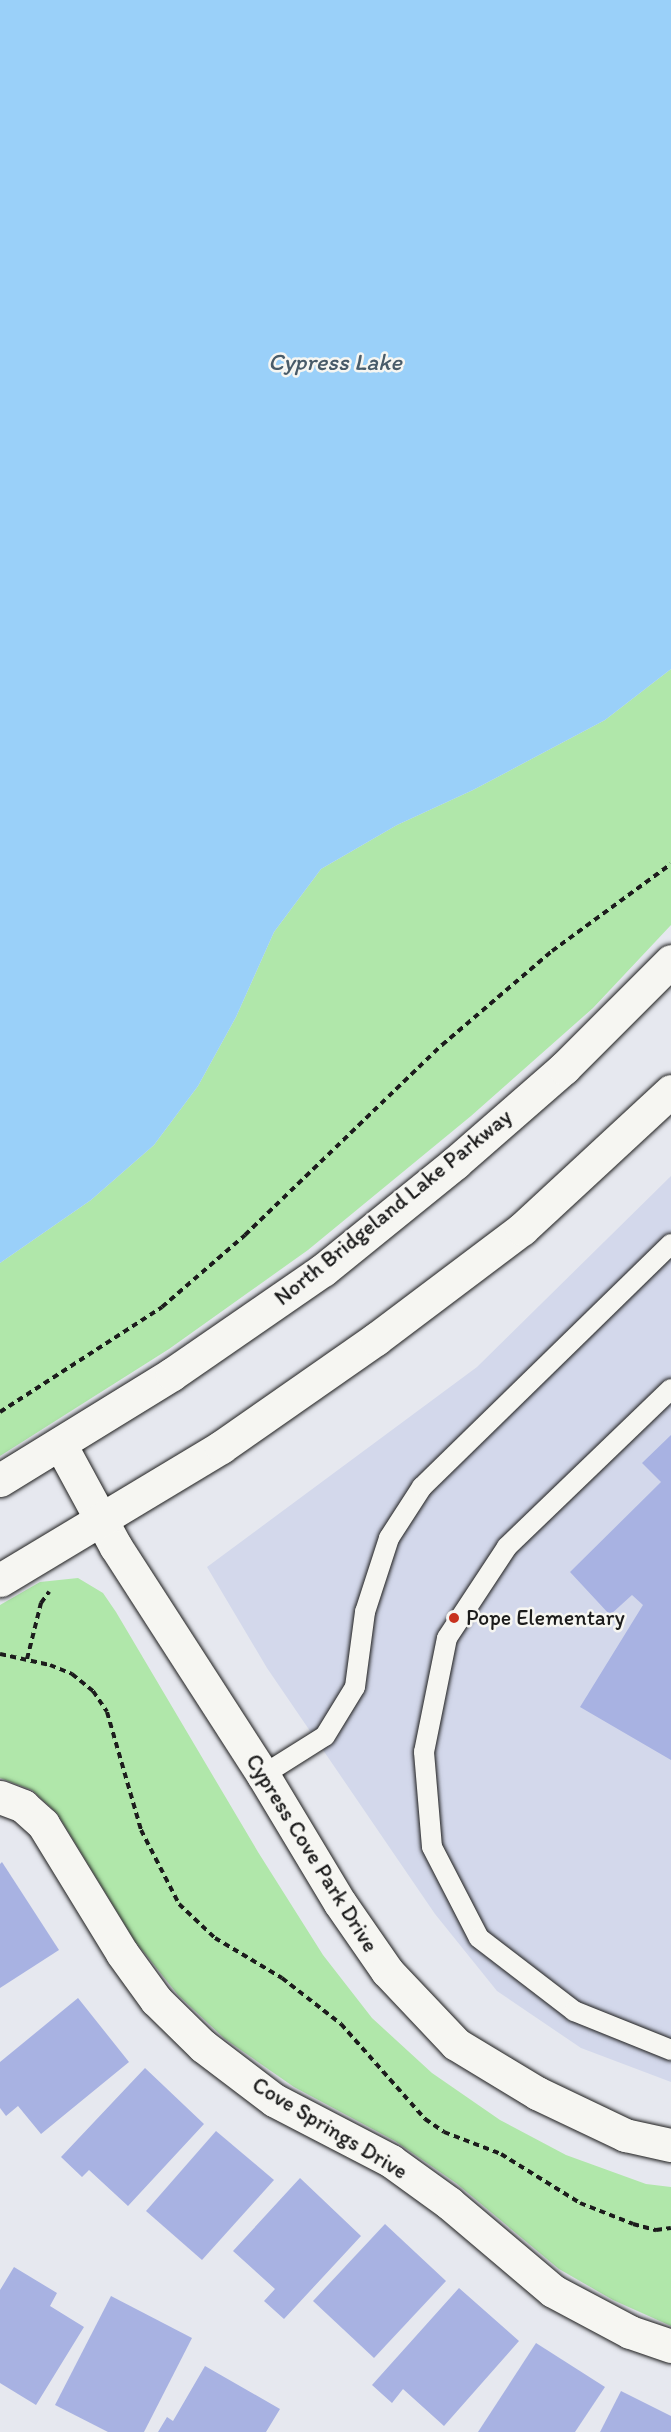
<!DOCTYPE html>
<style>
body{margin:0}
#map{position:relative;width:671px;height:2432px;overflow:hidden;background:#e6e8ef;font-family:Itim,sans-serif}
div>[style]{position:absolute}
.built>*{inset:0;background:#d3d8eb}
.green>*{inset:0;background:#b0e7aa}
.water>*{inset:0;background:#9ad0f9}
.building>*{inset:0;background:#a8b2e2}
.path>*{height:4px;margin-top:-2px;transform-origin:0;background:repeating-linear-gradient(90deg,#1c1c1c 0 6px,transparent 0 10.5px)}
.roads{filter:drop-shadow(0 0 2px #1c1c1c) drop-shadow(0 0 2px #1c1c1c)}
.lane>*{height:20px;margin:-10px;padding:0 10px;transform-origin:10px;border-radius:10px;background:#f6f6f2}
.street>*{height:33px;margin:-16.5px;padding:0 16.5px;transform-origin:16.5px;border-radius:16.5px;background:#f6f6f2}
.secondary>*{height:33px;margin:-16.5px;padding:0 16.5px;transform-origin:16.5px;border-radius:16.5px;background:#f6f6f2}
.dots>*{width:16px;height:16px;translate:-50% -50%;box-sizing:border-box;border:3px solid #f6f6f2;border-radius:50%}
span{translate:-50% -50%;white-space:nowrap;text-align:center;line-height:1.15;-webkit-text-stroke:5px #f6f6f2;paint-order:stroke}
.street-label{font-size:22px;color:#1c1c1c}
.poi-label{font-size:22px;color:#1c1c1c}
.left{translate:0 -50%;text-align:left}
.water-label{font-size:24px;color:#485b69;font-style:italic}
</style>
<div id="map">
<div class="built">
<i style="clip-path:polygon(671px 1176px,671px 2082px,581px 2048px,497px 1991px,435px 1914px,267px 1668px,207px 1567px,477px 1367px)"></i>
</div>
<div class="green">
<i style="clip-path:polygon(671px 669px,671px 925px,593px 1008px,471px 1116px,308px 1250px,169px 1349px,0 1456px,0 1263px,91px 1200px,154px 1145px,198px 1086px,236px 1017px,274px 932px,321px 869px,397px 825px,473px 790px,605px 720px)"></i>
<i style="clip-path:polygon(78px 1578px,103px 1593px,116px 1612px,258px 1852px,323px 1955px,372px 2018px,432px 2073px,500px 2120px,566px 2155px,646px 2184px,671px 2187px,671px 2326px,613px 2300px,559px 2269px,456px 2183px,395px 2141px,294px 2087px,225px 2039px,178px 1995px,135px 1941px,57px 1813px,32px 1790px,0 1778px,0 1605px,40px 1582px)"></i>
</div>
<div class="water">
<i style="clip-path:polygon(0 0,671px 0,671px 669px,605px 720px,473px 790px,397px 825px,321px 869px,274px 932px,236px 1017px,198px 1086px,154px 1145px,91px 1200px,0 1263px)"></i>
</div>
<div class="building">
<i style="clip-path:polygon(671px 1435px,671px 1760px,580px 1707px,643px 1605px,632px 1595px,610px 1615px,570px 1572px,661px 1482px,642px 1463px)"></i>
<i style="clip-path:polygon(2px 1862px,59px 1950px,0 1988px,0 1864px)"></i>
<i style="clip-path:polygon(78px 1998px,129px 2062px,41px 2134px,18px 2106px,6px 2116px,0 2108px,0 2062px)"></i>
<i style="clip-path:polygon(145px 2068px,204px 2124px,128px 2206px,89px 2170px,82px 2177px,61px 2157px)"></i>
<i style="clip-path:polygon(216px 2131px,274px 2180px,202px 2260px,146px 2211px)"></i>
<i style="clip-path:polygon(300px 2178px,361px 2236px,284px 2319px,264px 2301px,275px 2289px,233px 2251px)"></i>
<i style="clip-path:polygon(385px 2224px,446px 2281px,374px 2358px,313px 2301px)"></i>
<i style="clip-path:polygon(14px 2267px,57px 2293px,50px 2306px,84px 2327px,36px 2405px,0 2383px,0 2290px)"></i>
<i style="clip-path:polygon(459px 2288px,519px 2341px,444px 2426px,403px 2389px,392px 2403px,372px 2385px)"></i>
<i style="clip-path:polygon(111px 2296px,192px 2338px,144px 2432px,108px 2432px,55px 2405px)"></i>
<i style="clip-path:polygon(536px 2343px,605px 2387px,575px 2432px,478px 2432px)"></i>
<i style="clip-path:polygon(205px 2366px,280px 2409px,266px 2432px,158px 2432px,167px 2417px,173px 2421px)"></i>
<i style="clip-path:polygon(621px 2391px,671px 2416px,671px 2432px,600px 2432px)"></i>
</div>
<div class="path">
<i style="left:0;top:1412px;width:193px;rotate:-32.9deg"></i>
<i style="left:162px;top:1307px;width:110px;rotate:-40.9deg"></i>
<i style="left:245px;top:1235px;width:274px;rotate:-44deg"></i>
<i style="left:442px;top:1045px;width:145px;rotate:-40.5deg"></i>
<i style="left:552px;top:951px;width:147px;rotate:-36.2deg"></i>
<i style="left:0;top:1654px;width:51px;rotate:12.4deg"></i>
<i style="left:50px;top:1665px;width:24px;rotate:22deg"></i>
<i style="left:72px;top:1674px;width:27px;rotate:39deg"></i>
<i style="left:93px;top:1691px;width:25px;rotate:56deg"></i>
<i style="left:107px;top:1712px;width:123px;rotate:73.9deg"></i>
<i style="left:141px;top:1830px;width:83px;rotate:62.8deg"></i>
<i style="left:179px;top:1904px;width:50px;rotate:43.4deg"></i>
<i style="left:215px;top:1938px;width:78px;rotate:30.8deg"></i>
<i style="left:282px;top:1978px;width:75px;rotate:37.9deg"></i>
<i style="left:341px;top:2024px;width:127px;rotate:48.5deg"></i>
<i style="left:425px;top:2119px;width:23px;rotate:34deg"></i>
<i style="left:444px;top:2132px;width:61px;rotate:21.1deg"></i>
<i style="left:501px;top:2154px;width:93px;rotate:31.8deg"></i>
<i style="left:580px;top:2203px;width:57px;rotate:21.6deg"></i>
<i style="left:633px;top:2224px;width:24px;rotate:15deg"></i>
<i style="left:656px;top:2230px;width:15px;rotate:-8deg"></i>
<i style="left:27px;top:1659px;width:58px;rotate:-76deg"></i>
<i style="left:41px;top:1603px;width:14px;rotate:-54deg"></i>
</div>
<div class="roads">
<div class="lane">
<i style="left:671px;top:1389px;width:228px;rotate:136.1deg"></i>
<i style="left:507px;top:1547px;width:109px;rotate:123.4deg"></i>
<i style="left:447px;top:1638px;width:116px;rotate:101.4deg"></i>
<i style="left:424px;top:1752px;width:95px;rotate:85.2deg"></i>
<i style="left:432px;top:1847px;width:102px;rotate:62.7deg"></i>
<i style="left:479px;top:1938px;width:120px;rotate:37.5deg"></i>
<i style="left:574px;top:2011px;width:105px;rotate:21.9deg"></i>
<i style="left:263px;top:1775px;width:73px;rotate:-32.2deg"></i>
<i style="left:325px;top:1736px;width:57px;rotate:-58.5deg"></i>
<i style="left:355px;top:1687px;width:76px;rotate:-82.4deg"></i>
<i style="left:365px;top:1612px;width:78px;rotate:-72deg"></i>
<i style="left:389px;top:1538px;width:61px;rotate:-57.1deg"></i>
<i style="left:422px;top:1487px;width:348px;rotate:-44.3deg"></i>
</div>
<div class="street">
<i style="left:0;top:1797px;width:25px;rotate:21deg"></i>
<i style="left:23px;top:1806px;width:27px;rotate:42deg"></i>
<i style="left:43px;top:1824px;width:151px;rotate:58.5deg"></i>
<i style="left:122px;top:1953px;width:58px;rotate:54.1deg"></i>
<i style="left:156px;top:2000px;width:66px;rotate:44.4deg"></i>
<i style="left:203px;top:2046px;width:89px;rotate:37.3deg"></i>
<i style="left:274px;top:2100px;width:132px;rotate:27.5deg"></i>
<i style="left:391px;top:2161px;width:72px;rotate:35.9deg"></i>
<i style="left:449px;top:2203px;width:136px;rotate:40.2deg"></i>
<i style="left:553px;top:2291px;width:87px;rotate:28deg"></i>
<i style="left:630px;top:2332px;width:43px;rotate:18.9deg"></i>
</div>
<div class="secondary">
<i style="left:60px;top:1444px;width:117px;rotate:61.5deg"></i>
<i style="left:116px;top:1547px;width:271px;rotate:57.2deg"></i>
<i style="left:263px;top:1775px;width:149px;rotate:59deg"></i>
<i style="left:340px;top:1903px;width:83px;rotate:55.3deg"></i>
<i style="left:387px;top:1971px;width:100px;rotate:46.6deg"></i>
<i style="left:456px;top:2044px;width:95px;rotate:31.2deg"></i>
<i style="left:537px;top:2093px;width:98px;rotate:25.5deg"></i>
<i style="left:625px;top:2135px;width:47px;rotate:12.3deg"></i>
<i style="left:0;top:1480px;width:202px;rotate:-31.6deg"></i>
<i style="left:172px;top:1374px;width:183px;rotate:-34.6deg"></i>
<i style="left:323px;top:1270px;width:170px;rotate:-39deg"></i>
<i style="left:455px;top:1163px;width:145px;rotate:-41.1deg"></i>
<i style="left:564px;top:1068px;width:151px;rotate:-45deg"></i>
<i style="left:0;top:1580px;width:258px;rotate:-31deg"></i>
<i style="left:221px;top:1447px;width:189px;rotate:-34.9deg"></i>
<i style="left:376px;top:1339px;width:183px;rotate:-37deg"></i>
<i style="left:522px;top:1229px;width:203px;rotate:-42.8deg"></i>
</div>
</div>
<div class="dots">
<i style="left:454px;top:1618px;background:#c8321e"></i>
</div>
<div class="street-label">
<span style="left:393px;top:1207px;rotate:-39deg">North Bridgeland Lake Parkway</span>
<span style="left:312px;top:1853px;rotate:58deg">Cypress Cove Park Drive</span>
<span style="left:330px;top:2128px;rotate:31deg">Cove Springs Drive</span>
</div>
<div class="poi-label">
<span class="left" style="left:466px;top:1618px">Pope Elementary</span>
</div>
<div class="water-label">
<span style="left:335px;top:362px">Cypress Lake</span>
</div>
</div>
